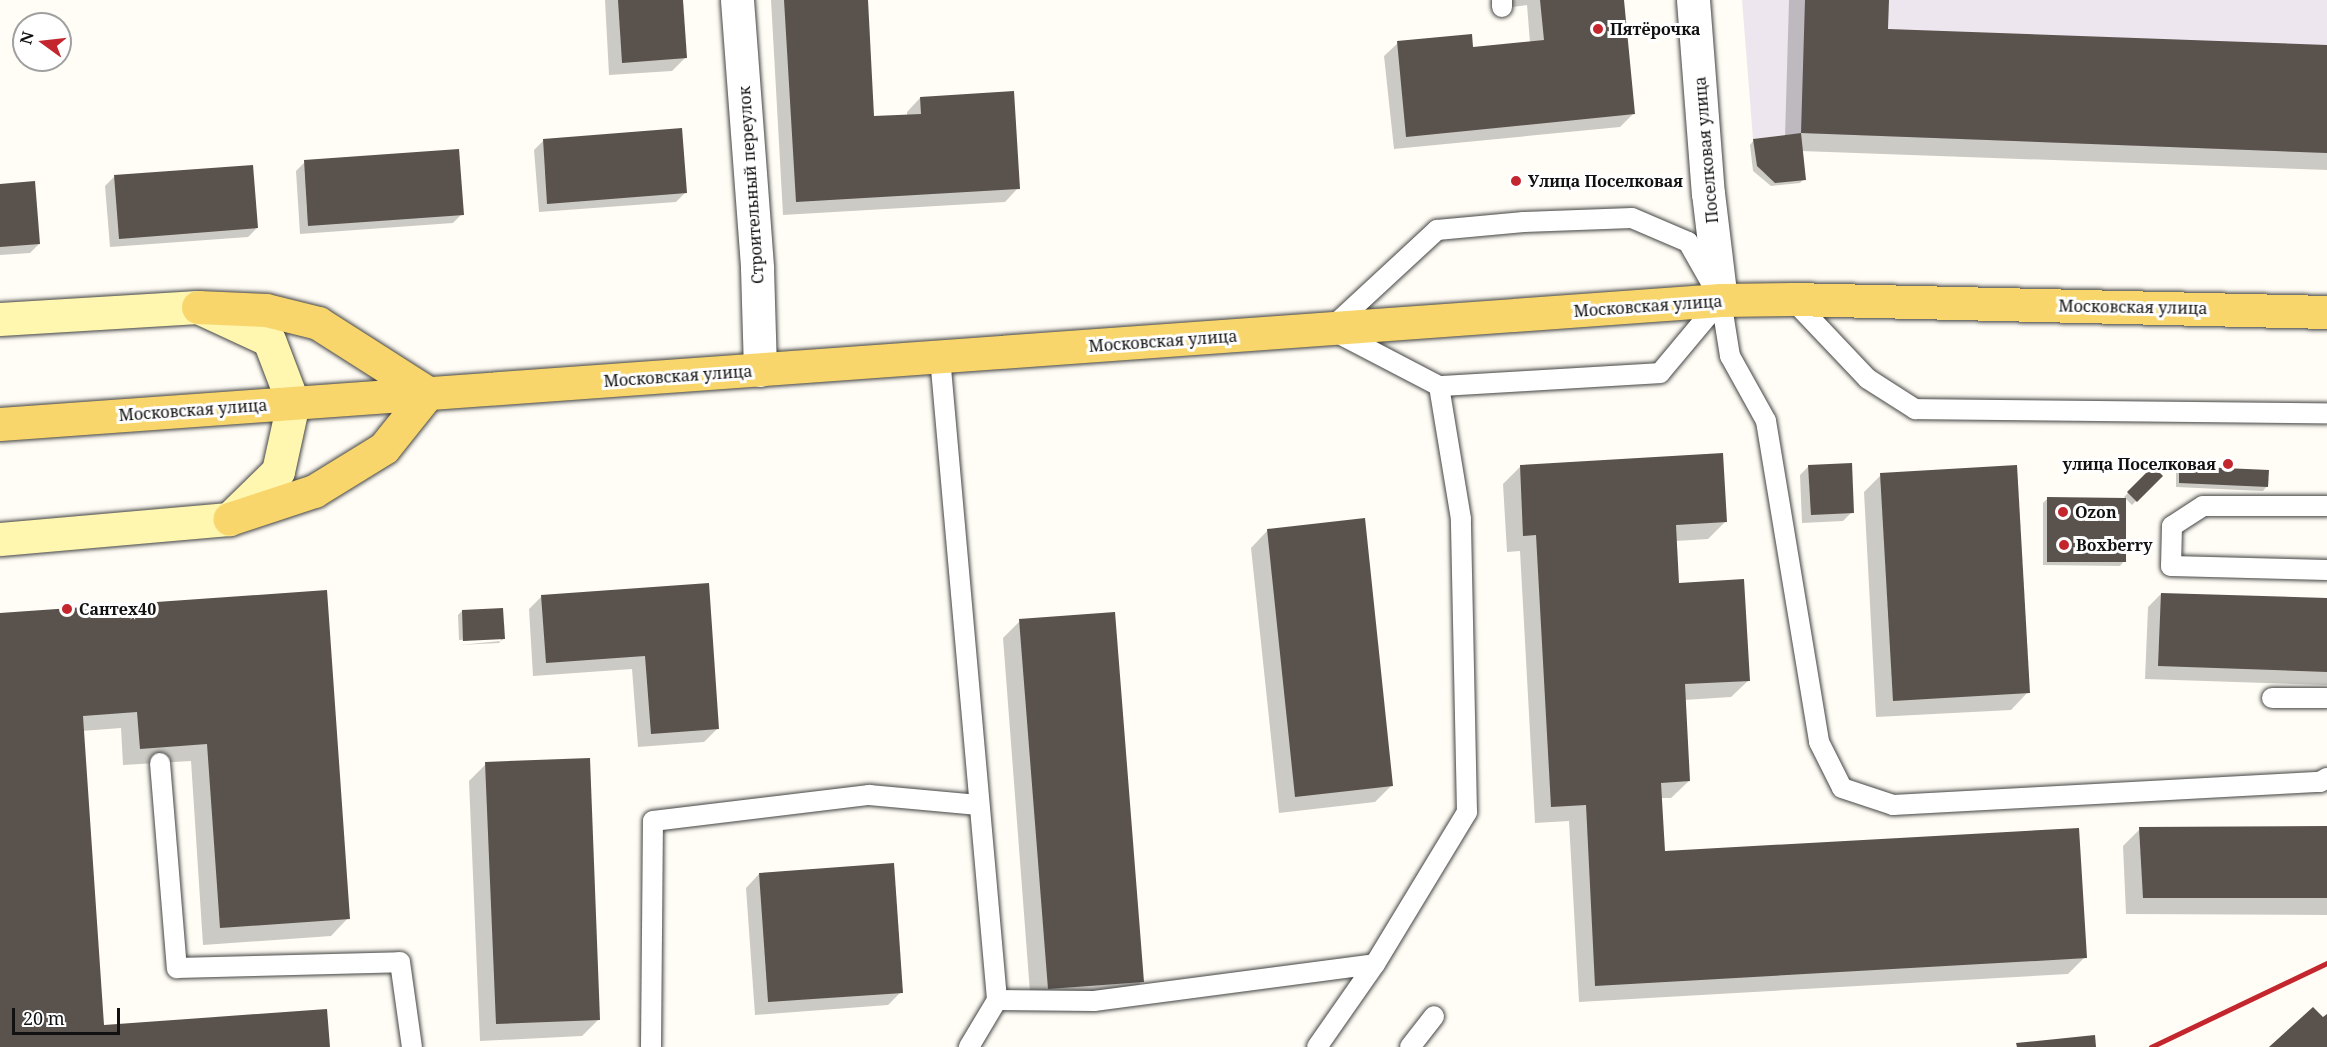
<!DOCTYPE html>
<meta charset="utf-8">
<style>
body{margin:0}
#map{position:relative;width:2327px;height:1047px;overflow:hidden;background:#fffdf5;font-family:"Noto Serif",serif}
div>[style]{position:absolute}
.industrial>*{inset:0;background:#eee6ef}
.shadow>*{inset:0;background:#0003}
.building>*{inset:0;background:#5a524d}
.roads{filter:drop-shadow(0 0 2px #444) drop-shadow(0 0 2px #444)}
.lane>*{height:20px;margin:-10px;padding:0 10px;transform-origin:10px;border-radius:10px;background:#fff}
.street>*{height:33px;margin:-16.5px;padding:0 16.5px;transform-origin:16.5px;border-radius:16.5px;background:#fff}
.secondary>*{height:33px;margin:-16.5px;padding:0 16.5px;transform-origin:16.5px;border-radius:16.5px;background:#fff6b0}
.primary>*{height:33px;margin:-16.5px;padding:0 16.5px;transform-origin:16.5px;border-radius:16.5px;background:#f9d66b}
.rail>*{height:4.5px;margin:-2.25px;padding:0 2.25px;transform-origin:2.25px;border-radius:2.25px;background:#c4262e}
.dots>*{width:16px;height:16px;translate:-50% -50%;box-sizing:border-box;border:3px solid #fff;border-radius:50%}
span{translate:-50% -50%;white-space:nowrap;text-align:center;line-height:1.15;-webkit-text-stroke:6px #fff;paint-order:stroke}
.poi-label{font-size:16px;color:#111;font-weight:700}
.left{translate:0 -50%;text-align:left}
.right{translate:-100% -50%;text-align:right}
.street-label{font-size:16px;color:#111}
.north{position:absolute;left:12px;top:12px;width:60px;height:60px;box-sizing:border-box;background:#fff;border:2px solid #a0a0a0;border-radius:50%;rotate:285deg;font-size:16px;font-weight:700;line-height:24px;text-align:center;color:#111}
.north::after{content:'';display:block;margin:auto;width:21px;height:27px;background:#c4262e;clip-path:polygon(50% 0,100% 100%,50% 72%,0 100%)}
.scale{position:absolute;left:12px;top:1008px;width:108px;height:27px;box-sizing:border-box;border:3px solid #111;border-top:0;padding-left:8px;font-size:18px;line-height:21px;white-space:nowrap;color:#111;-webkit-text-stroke:4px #fff;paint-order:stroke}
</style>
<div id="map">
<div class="industrial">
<i style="clip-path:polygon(1742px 0,2327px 0,2327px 153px,1801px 133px,1753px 139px)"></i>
</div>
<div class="shadow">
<i style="clip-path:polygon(605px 0,682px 0,685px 58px,672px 71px,609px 75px)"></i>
<i style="clip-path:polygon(771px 0,866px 0,873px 118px,907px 116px,907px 112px,920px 98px,1018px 188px,1005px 202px,783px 215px)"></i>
<i style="clip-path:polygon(1511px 0,1622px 0,1634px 113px,1620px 127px,1394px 149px,1384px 56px,1398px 43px,1472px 48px,1530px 43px,1527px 5px,1512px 7px)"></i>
<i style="clip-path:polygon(1789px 0,1888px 0,1887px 31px,2327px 46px,2327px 170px,1801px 151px,1804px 179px,1800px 183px,1771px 186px,1753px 171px,1750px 145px,1754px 140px,1785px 137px)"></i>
<i style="clip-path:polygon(543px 141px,685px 193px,676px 202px,539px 212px,534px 150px)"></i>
<i style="clip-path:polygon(305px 162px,462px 214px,453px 223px,300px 234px,296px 171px)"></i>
<i style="clip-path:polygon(114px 177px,257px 228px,248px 237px,110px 247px,105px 186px)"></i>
<i style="clip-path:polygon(0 185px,39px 244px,30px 253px,0 255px)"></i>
<i style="clip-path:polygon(1809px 466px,1852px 512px,1843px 521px,1802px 523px,1800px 475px)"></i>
<i style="clip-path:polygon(1520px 467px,1725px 522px,1708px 539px,1676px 541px,1678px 585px,1749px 680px,1731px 697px,1684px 700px,1689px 781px,1671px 798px,1660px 798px,1664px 853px,2085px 957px,2068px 974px,1579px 1002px,1569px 821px,1535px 823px,1520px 551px,1507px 552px,1503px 484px)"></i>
<i style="clip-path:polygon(2153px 468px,2161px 476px,2132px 505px,2124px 497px)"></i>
<i style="clip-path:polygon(2180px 468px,2267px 486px,2263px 491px,2176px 487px,2176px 472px)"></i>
<i style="clip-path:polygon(1881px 475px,2028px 692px,2011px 710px,1876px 717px,1864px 492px)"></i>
<i style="clip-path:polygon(2047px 499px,2124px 561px,2120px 566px,2043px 565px,2043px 503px)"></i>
<i style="clip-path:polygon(1268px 530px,1392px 785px,1375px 802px,1279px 813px,1251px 548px)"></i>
<i style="clip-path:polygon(707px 584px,717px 729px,704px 742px,638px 747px,632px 669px,533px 676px,529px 609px,542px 596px)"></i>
<i style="clip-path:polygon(326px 592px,348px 918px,331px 936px,203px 945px,191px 761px,123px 765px,121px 728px,82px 731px,103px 1026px,328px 1047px,0 1047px,0 615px)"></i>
<i style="clip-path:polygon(2161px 594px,2327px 600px,2327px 685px,2145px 679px,2148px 607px)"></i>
<i style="clip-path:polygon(462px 611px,503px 639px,499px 643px,459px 645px,501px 641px,501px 638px,459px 640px,458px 615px)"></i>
<i style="clip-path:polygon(1020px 621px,1142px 981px,1125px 998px,1031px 1006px,1003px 638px)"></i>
<i style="clip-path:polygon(486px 764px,599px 1019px,582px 1036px,480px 1041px,469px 781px)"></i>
<i style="clip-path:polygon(2327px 827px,2327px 915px,2126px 914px,2123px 846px,2140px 829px)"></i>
<i style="clip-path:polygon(759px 874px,901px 992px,888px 1005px,755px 1015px,746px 888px)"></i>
</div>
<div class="building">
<i style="clip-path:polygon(618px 0,683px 0,687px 58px,622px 63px)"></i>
<i style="clip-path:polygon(784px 0,868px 0,874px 116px,921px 114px,920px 97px,1014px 91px,1020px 189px,796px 202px)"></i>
<i style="clip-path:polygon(1540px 0,1624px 0,1635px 114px,1406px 137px,1397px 41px,1472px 34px,1473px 47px,1544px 40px)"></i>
<i style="clip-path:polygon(1805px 0,1889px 0,1888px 29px,2327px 45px,2327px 153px,1801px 133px)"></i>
<i style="clip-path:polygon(682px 128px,687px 193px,547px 204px,543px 139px)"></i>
<i style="clip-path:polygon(1801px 133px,1806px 180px,1775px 183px,1757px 166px,1753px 139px)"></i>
<i style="clip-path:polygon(459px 149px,464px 215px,308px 226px,304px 160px)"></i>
<i style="clip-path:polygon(253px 165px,258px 228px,119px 239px,114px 175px)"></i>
<i style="clip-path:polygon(35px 181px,40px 244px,0 247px,0 184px)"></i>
<i style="clip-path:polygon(1723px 453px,1727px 522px,1676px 525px,1679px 583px,1744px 579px,1750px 681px,1685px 684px,1690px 781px,1661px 783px,1665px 851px,2079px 828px,2087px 958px,1595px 986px,1586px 805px,1551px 807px,1536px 535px,1523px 536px,1520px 465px)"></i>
<i style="clip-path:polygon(1852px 463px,1854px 513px,1811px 515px,1808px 465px)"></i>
<i style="clip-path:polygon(2017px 465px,2030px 693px,1893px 701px,1880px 473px)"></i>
<i style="clip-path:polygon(2153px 466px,2163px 476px,2137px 502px,2127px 492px)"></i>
<i style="clip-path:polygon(2179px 466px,2269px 470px,2268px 487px,2179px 483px)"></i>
<i style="clip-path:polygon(2047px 497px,2126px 498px,2126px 562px,2047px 562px)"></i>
<i style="clip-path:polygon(1365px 518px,1393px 786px,1295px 797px,1267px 529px)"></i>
<i style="clip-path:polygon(709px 583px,719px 729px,651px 734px,645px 656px,546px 663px,541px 595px)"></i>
<i style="clip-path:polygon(327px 590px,350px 919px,220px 928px,207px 744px,140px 749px,137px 712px,83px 716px,104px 1025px,327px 1009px,330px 1047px,0 1047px,0 613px)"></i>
<i style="clip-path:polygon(2161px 593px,2327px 598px,2327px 672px,2158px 666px)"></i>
<i style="clip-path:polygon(503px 608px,505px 639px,463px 641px,462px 610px)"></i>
<i style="clip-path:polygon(1115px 612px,1144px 982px,1048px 989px,1019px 619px)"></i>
<i style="clip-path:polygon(590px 758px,600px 1020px,496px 1024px,485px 762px)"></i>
<i style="clip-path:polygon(2327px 826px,2327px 898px,2143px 898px,2139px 827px)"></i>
<i style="clip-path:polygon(894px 863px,903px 993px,768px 1002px,759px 873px)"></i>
<i style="clip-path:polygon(2313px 1007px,2323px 1017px,2327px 1014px,2327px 1047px,2269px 1047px)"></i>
<i style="clip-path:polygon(2095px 1035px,2096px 1047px,2017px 1047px,2016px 1043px)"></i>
</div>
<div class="roads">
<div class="lane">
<i style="left:1502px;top:0;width:7px;rotate:90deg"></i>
<i style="left:1792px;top:299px;width:110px;rotate:46.5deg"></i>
<i style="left:1868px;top:379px;width:56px;rotate:32.6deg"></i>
<i style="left:1915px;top:409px;width:412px;rotate:0.6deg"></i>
<i style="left:1721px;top:300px;width:95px;rotate:129.9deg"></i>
<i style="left:1660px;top:373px;width:221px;rotate:176.6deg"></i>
<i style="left:1439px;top:386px;width:123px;rotate:-152.4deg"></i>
<i style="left:1330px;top:329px;width:146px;rotate:-42.8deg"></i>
<i style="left:1437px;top:230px;width:87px;rotate:-5.3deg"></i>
<i style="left:1524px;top:222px;width:108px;rotate:-2.1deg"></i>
<i style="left:1632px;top:218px;width:61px;rotate:23.2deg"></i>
<i style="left:1688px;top:242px;width:67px;rotate:60.4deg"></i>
<i style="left:1721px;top:300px;width:57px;rotate:80.9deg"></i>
<i style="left:1730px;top:356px;width:74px;rotate:61deg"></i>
<i style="left:1766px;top:421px;width:325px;rotate:80.6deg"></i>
<i style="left:1819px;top:742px;width:51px;rotate:63.4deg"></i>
<i style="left:1842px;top:788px;width:54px;rotate:18.4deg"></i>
<i style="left:1893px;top:805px;width:428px;rotate:-3.1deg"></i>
<i style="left:2320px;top:782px;width:8px;rotate:-30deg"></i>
<i style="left:940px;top:357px;width:646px;rotate:84.93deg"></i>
<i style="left:997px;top:1000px;width:55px;rotate:120.8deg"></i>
<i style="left:2327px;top:506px;width:124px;rotate:180deg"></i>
<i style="left:2203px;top:506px;width:37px;rotate:147deg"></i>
<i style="left:2172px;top:526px;width:40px;rotate:91.4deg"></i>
<i style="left:2171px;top:566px;width:156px;rotate:1.5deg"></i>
<i style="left:2272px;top:698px;width:55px"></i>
<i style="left:160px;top:763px;width:206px;rotate:85.3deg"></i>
<i style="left:177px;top:968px;width:223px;rotate:-1.5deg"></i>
<i style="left:400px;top:962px;width:86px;rotate:82deg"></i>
<i style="left:997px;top:1000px;width:97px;rotate:0.6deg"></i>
<i style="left:1094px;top:1001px;width:283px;rotate:-7.5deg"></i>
<i style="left:651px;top:1047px;width:226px;rotate:-89.5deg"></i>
<i style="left:653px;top:821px;width:218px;rotate:-6.9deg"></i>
<i style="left:869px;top:795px;width:110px;rotate:5.2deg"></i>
<i style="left:1317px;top:1047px;width:101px;rotate:-55.1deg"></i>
<i style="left:1375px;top:964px;width:178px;rotate:-58.8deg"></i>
<i style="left:1467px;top:812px;width:293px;rotate:-91.2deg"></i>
<i style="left:1461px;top:519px;width:135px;rotate:-99.4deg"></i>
<i style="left:1410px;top:1047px;width:39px;rotate:-52deg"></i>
</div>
<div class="street">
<i style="left:737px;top:0;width:269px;rotate:85.7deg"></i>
<i style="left:757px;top:268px;width:102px;rotate:88.3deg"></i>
<i style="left:1693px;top:0;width:194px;rotate:85.6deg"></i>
<i style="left:1708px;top:193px;width:108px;rotate:83.1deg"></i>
</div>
<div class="secondary">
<i style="left:0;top:319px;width:198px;rotate:-3.5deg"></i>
<i style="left:198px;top:307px;width:78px;rotate:24.9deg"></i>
<i style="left:269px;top:340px;width:67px;rotate:69.1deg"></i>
<i style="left:293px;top:403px;width:70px;rotate:102.4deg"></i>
<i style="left:278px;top:471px;width:69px;rotate:135.6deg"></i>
<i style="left:229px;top:519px;width:230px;rotate:175deg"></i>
</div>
<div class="primary">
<i style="left:198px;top:307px;width:68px;rotate:2.5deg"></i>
<i style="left:266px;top:310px;width:54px;rotate:14deg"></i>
<i style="left:318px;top:323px;width:130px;rotate:32.5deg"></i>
<i style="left:428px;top:393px;width:70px;rotate:128.7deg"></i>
<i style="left:384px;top:448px;width:82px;rotate:148.4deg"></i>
<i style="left:314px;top:491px;width:89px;rotate:161.8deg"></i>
<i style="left:0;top:424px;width:1725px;rotate:-4.12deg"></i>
<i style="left:1721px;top:300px;width:71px;rotate:-0.8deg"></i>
<i style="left:1792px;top:299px;width:535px;rotate:1.39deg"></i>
</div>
</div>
<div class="rail">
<i style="left:2151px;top:1047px;width:195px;rotate:-25.5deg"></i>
</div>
<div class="dots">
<i style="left:1598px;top:29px;background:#c4262e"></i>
<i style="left:1516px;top:181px;background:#c4262e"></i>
<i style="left:2228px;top:464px;background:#c4262e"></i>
<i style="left:2063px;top:512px;background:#c4262e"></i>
<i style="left:2064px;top:545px;background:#c4262e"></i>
<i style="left:67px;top:609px;background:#c4262e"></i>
</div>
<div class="poi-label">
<span class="left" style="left:1610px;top:29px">Пятёрочка</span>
<span class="left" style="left:1528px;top:181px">Улица Поселковая</span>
<span class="right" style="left:2216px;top:464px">улица Поселковая</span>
<span class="left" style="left:2075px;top:512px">Ozon</span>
<span class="left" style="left:2076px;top:545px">Boxberry</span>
<span class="left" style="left:79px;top:609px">Сантех40</span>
</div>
<div class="street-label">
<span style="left:1706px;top:150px;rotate:-95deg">Поселковая улица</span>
<span style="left:751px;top:185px;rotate:-94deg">Строительный переулок</span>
<span style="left:1648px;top:306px;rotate:-4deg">Московская улица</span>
<span style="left:2133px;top:307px;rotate:1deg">Московская улица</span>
<span style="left:1163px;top:341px;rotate:-4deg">Московская улица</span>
<span style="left:678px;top:376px;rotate:-4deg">Московская улица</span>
<span style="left:193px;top:410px;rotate:-4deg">Московская улица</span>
</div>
<div class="north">N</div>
<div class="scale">20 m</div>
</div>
